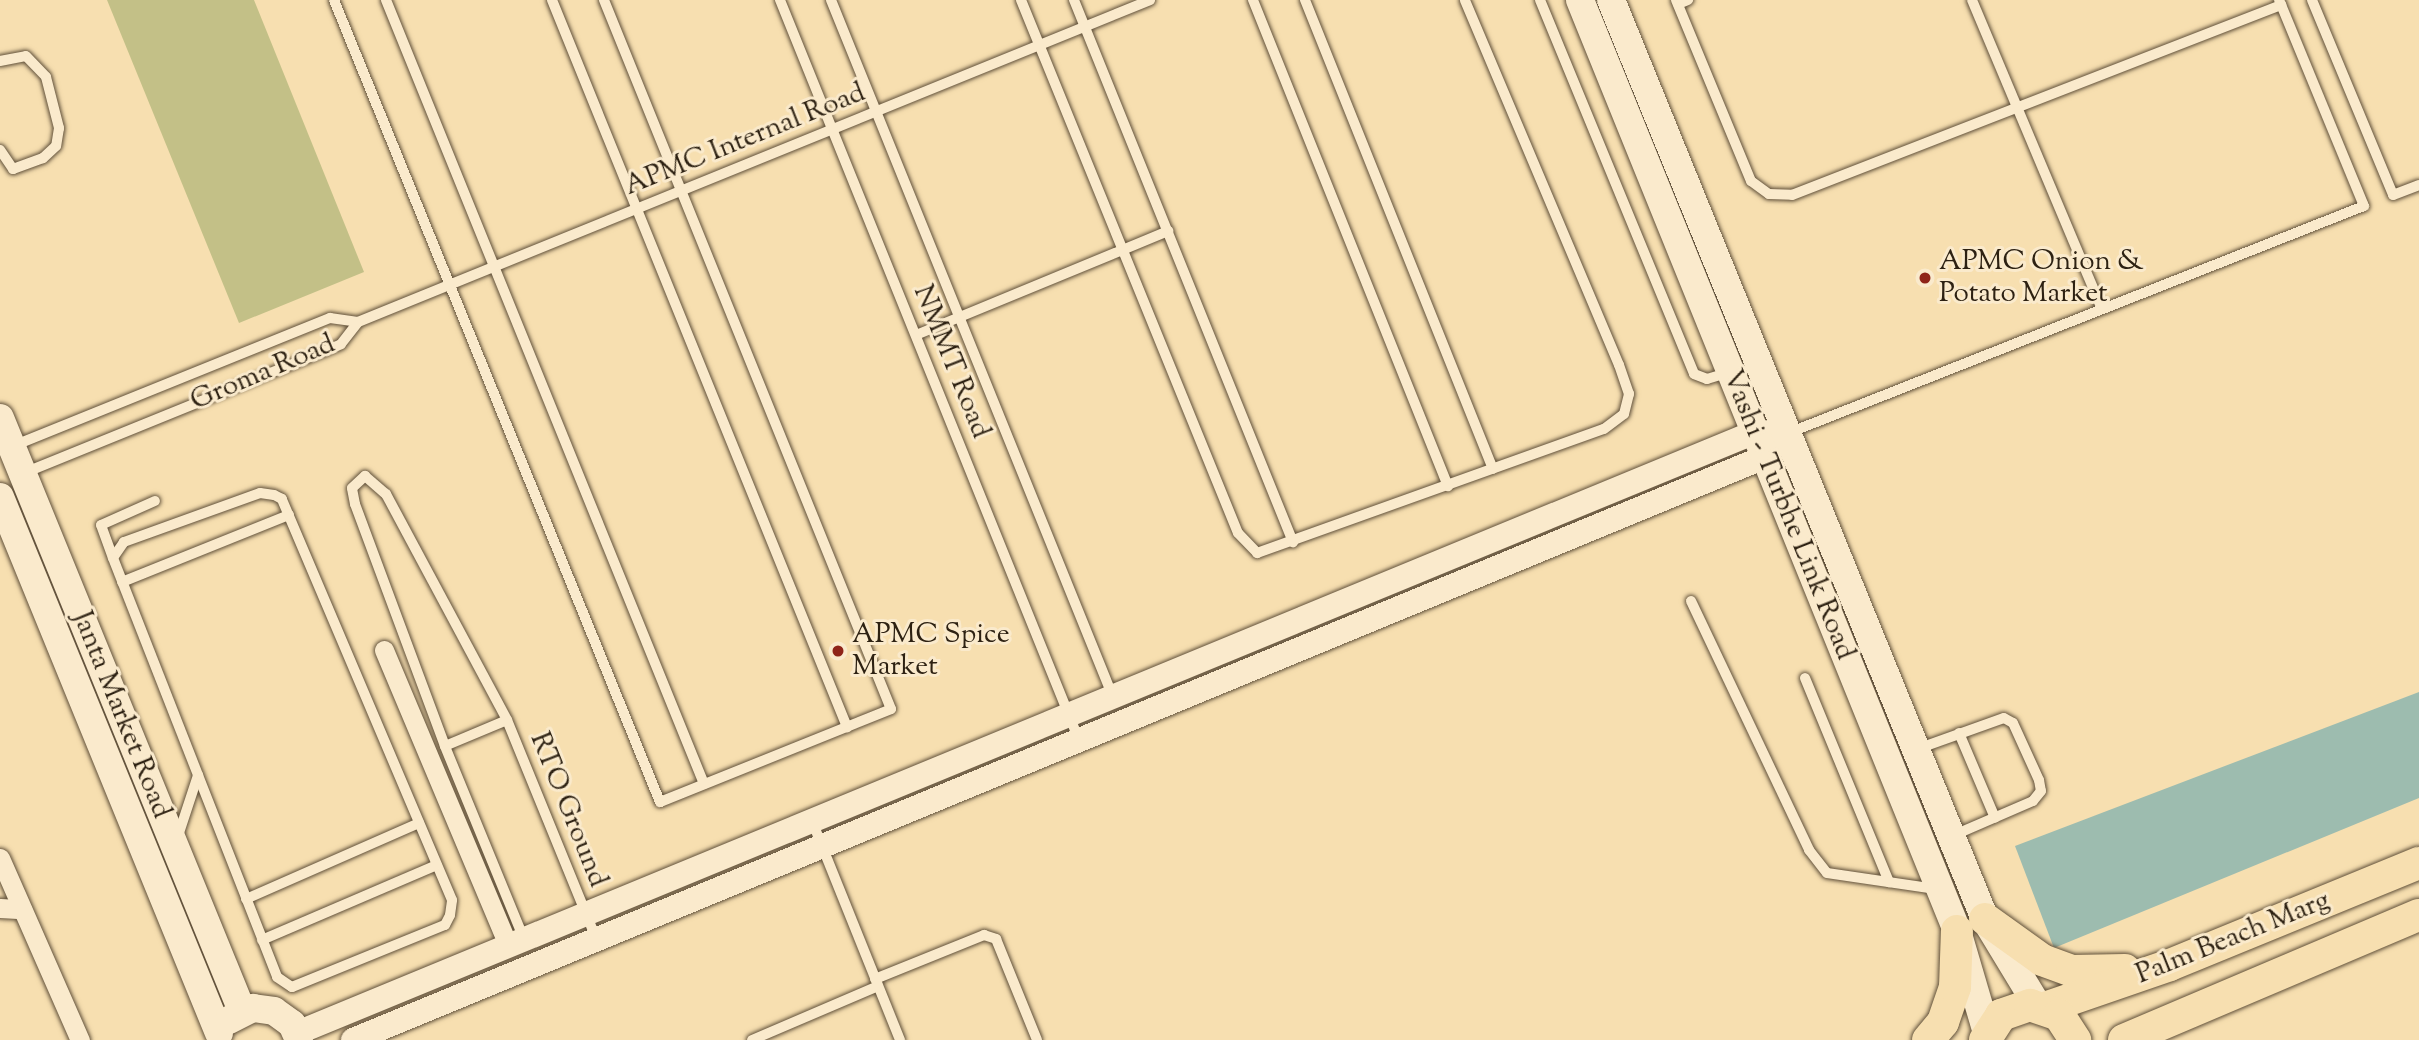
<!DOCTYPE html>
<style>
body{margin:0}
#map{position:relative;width:2419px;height:1040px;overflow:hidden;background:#f7dfb0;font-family:"Sorts Mill Goudy",serif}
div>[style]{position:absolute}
.green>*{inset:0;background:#c3c087}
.water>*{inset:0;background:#9dbcaf}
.roads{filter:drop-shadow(0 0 2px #60503a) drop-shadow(0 0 2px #60503a)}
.service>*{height:10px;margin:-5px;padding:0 5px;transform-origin:5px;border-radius:5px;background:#faeacc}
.minor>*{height:19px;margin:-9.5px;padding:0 9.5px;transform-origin:9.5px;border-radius:9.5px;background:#faeacc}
.tertiary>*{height:24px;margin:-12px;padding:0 12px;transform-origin:12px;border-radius:12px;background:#faeacc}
.secondary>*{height:28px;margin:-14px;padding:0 14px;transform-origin:14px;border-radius:14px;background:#faeacc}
.primary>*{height:32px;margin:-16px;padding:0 16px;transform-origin:16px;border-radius:16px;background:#f7dfb0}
.dots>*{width:19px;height:19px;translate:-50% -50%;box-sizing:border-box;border:4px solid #faeacc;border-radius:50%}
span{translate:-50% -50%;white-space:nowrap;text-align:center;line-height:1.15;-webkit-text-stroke:6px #faeacc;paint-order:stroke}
.street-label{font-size:28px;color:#2d2112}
.poi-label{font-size:28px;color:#2d2112}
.left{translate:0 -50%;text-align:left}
</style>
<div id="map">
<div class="green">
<i style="clip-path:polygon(107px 0,254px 0,364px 272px,239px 323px)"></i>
</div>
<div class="water">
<i style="clip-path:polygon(2419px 692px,2419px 798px,2054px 948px,2015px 846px)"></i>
</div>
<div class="roads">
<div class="service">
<i style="left:334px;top:0;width:866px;rotate:67.88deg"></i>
<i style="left:660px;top:802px;width:249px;rotate:-21.9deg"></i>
<i style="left:891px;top:709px;width:765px;rotate:-112.04deg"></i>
<i style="left:386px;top:0;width:846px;rotate:67.92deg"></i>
<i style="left:552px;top:0;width:785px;rotate:67.91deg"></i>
<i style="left:780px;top:0;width:798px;rotate:68deg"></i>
<i style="left:831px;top:0;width:752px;rotate:67.97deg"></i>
<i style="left:1021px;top:0;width:575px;rotate:67.85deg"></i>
<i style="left:1238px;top:533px;width:28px;rotate:46deg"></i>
<i style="left:1257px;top:553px;width:368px;rotate:-19.7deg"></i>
<i style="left:1604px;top:429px;width:25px;rotate:-37deg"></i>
<i style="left:1624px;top:414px;width:21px;rotate:-76deg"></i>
<i style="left:1629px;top:394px;width:31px;rotate:-109deg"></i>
<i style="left:1619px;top:365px;width:396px;rotate:-112.9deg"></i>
<i style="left:1074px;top:0;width:585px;rotate:68deg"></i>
<i style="left:1253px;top:0;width:524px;rotate:68.14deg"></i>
<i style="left:1305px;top:0;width:505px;rotate:68.16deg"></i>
<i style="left:1540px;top:0;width:404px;rotate:67.6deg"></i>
<i style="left:1694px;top:374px;width:14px;rotate:21deg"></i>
<i style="left:1707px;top:379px;width:24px;rotate:-17deg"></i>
<i style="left:1676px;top:0;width:196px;rotate:67.5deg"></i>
<i style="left:1751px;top:181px;width:22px;rotate:36deg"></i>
<i style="left:1769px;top:194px;width:23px;rotate:2deg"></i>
<i style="left:1792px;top:195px;width:525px;rotate:-21.23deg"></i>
<i style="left:1972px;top:0;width:335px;rotate:67.2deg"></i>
<i style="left:2312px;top:0;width:211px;rotate:67.4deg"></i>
<i style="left:2393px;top:195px;width:28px;rotate:-21deg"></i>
<i style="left:1678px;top:4px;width:11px;rotate:-22deg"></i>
<i style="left:0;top:61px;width:26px;rotate:-11deg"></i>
<i style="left:26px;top:56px;width:29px;rotate:46deg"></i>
<i style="left:46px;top:77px;width:53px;rotate:75.7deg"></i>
<i style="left:59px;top:128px;width:18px;rotate:99deg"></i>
<i style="left:56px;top:146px;width:18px;rotate:137deg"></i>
<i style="left:43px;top:158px;width:32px;rotate:160deg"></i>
<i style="left:13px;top:169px;width:23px;rotate:-124deg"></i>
<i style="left:358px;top:322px;width:855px;rotate:-22.12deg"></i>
<i style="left:916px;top:335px;width:273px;rotate:-22.4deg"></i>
<i style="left:1791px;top:432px;width:616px;rotate:-21.53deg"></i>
<i style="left:2364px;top:206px;width:223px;rotate:-112.4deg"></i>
<i style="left:13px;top:446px;width:342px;rotate:-22deg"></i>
<i style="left:330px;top:318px;width:28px;rotate:8deg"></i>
<i style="left:24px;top:473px;width:342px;rotate:-22.1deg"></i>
<i style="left:341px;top:344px;width:28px;rotate:-52deg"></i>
<i style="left:113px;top:558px;width:35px;rotate:-110deg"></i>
<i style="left:101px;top:525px;width:59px;rotate:-24deg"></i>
<i style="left:122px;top:582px;width:180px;rotate:-21.9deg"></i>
<i style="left:1691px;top:601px;width:276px;rotate:64.6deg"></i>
<i style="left:1809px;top:850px;width:29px;rotate:52deg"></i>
<i style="left:1827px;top:873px;width:110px;rotate:8.4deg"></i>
<i style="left:1805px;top:678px;width:221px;rotate:67.6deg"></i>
<i style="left:1959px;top:733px;width:92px;rotate:67deg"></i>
<i style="left:445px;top:746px;width:258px;rotate:-110.4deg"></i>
<i style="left:355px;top:504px;width:16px;rotate:-101deg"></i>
<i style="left:352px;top:488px;width:18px;rotate:-43deg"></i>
<i style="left:365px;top:476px;width:28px;rotate:41deg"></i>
<i style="left:386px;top:494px;width:256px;rotate:61.8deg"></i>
<i style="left:1920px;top:748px;width:89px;rotate:-19.7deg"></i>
<i style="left:2004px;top:718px;width:10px;rotate:29deg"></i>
<i style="left:2013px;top:723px;width:63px;rotate:65.5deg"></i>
<i style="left:2039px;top:780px;width:11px;rotate:80deg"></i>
<i style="left:2041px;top:791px;width:13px;rotate:129deg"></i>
<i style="left:2033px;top:801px;width:88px;rotate:156.6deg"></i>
<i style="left:812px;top:821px;width:236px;rotate:68.1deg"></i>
<i style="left:178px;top:836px;width:64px;rotate:-71.8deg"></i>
<i style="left:198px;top:775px;width:217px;rotate:68.6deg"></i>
<i style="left:277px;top:977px;width:18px;rotate:34deg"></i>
<i style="left:292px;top:987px;width:165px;rotate:-22.1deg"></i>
<i style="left:445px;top:925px;width:11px;rotate:-63deg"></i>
<i style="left:450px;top:915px;width:15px;rotate:-82deg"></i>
<i style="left:452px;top:900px;width:436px;rotate:-113deg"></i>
<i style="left:282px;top:499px;width:9px;rotate:-153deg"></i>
<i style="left:274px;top:495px;width:14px;rotate:-172deg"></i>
<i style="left:260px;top:493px;width:145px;rotate:160.2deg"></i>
<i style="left:124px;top:542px;width:19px;rotate:125deg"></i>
<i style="left:113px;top:558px;width:233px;rotate:68.6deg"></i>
<i style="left:246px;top:899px;width:189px;rotate:-23.7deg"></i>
<i style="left:524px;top:939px;width:209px;rotate:-112.3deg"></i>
<i style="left:445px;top:746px;width:67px;rotate:-22.8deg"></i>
<i style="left:507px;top:720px;width:235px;rotate:67.8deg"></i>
<i style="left:262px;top:940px;width:190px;rotate:-23.2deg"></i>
<i style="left:875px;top:979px;width:118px;rotate:-22deg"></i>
<i style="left:984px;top:935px;width:13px;rotate:18deg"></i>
<i style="left:996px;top:939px;width:109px;rotate:67.9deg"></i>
<i style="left:752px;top:1040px;width:137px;rotate:-23.2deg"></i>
</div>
<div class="minor">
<i style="left:384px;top:650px;width:318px;rotate:67.2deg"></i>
<i style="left:0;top:858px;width:199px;rotate:66.3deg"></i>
<i style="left:0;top:908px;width:22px;rotate:3deg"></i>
</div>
<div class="tertiary">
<i style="left:297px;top:1033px;width:1577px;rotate:-22.4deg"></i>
<i style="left:1755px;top:432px;width:32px;rotate:2deg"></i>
<i style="left:353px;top:1040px;width:1528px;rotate:-22.44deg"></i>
<i style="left:1765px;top:457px;width:18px;rotate:-47deg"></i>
</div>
<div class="secondary">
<i style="left:1580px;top:0;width:1004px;rotate:67.95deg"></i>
<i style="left:1957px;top:931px;width:106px;rotate:73.6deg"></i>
<i style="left:1611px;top:0;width:992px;rotate:67.86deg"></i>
<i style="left:1985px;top:919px;width:102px;rotate:58.7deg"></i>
<i style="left:0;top:418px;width:640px;rotate:67.8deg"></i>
<i style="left:0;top:497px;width:579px;rotate:67.78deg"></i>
<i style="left:229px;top:1020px;width:27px;rotate:-27deg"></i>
<i style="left:253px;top:1008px;width:21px;rotate:8deg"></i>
<i style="left:274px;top:1011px;width:22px;rotate:36deg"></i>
<i style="left:292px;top:1024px;width:17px;rotate:66deg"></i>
</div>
<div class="primary">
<i style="left:1985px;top:919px;width:70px;rotate:35.7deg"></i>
<i style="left:2042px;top:960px;width:32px;rotate:20deg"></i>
<i style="left:2072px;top:971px;width:53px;rotate:-1.1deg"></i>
<i style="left:2045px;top:1008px;width:132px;rotate:-19deg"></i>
<i style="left:2170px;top:965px;width:269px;rotate:-22.3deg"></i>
<i style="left:1928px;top:1040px;width:23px;rotate:-50deg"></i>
<i style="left:1943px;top:1022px;width:37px;rotate:-71deg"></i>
<i style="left:1955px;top:987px;width:56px;rotate:-88deg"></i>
<i style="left:1985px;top:1040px;width:30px;rotate:-57deg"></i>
<i style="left:2001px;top:1015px;width:31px;rotate:-19deg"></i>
<i style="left:2030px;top:1005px;width:31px;rotate:19deg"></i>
<i style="left:2059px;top:1015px;width:30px;rotate:57deg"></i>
<i style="left:2124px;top:1040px;width:320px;rotate:-23deg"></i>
</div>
</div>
<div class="dots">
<i style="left:1925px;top:278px;background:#8f2418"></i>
<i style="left:838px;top:651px;background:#8f2418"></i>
</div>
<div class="street-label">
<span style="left:745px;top:140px;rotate:-22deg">APMC Internal Road</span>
<span style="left:951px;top:362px;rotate:68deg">NMMT Road</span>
<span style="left:263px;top:373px;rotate:-23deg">Groma Road</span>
<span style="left:1788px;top:515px;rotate:68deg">Vashi - Turbhe Link Road</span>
<span style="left:121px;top:715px;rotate:68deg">Janta Market Road</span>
<span style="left:568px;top:810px;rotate:68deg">RTO Ground</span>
<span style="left:2233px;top:938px;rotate:-22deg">Palm Beach Marg</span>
</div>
<div class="poi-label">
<span class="left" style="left:1939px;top:278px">APMC Onion &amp;<br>Potato Market</span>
<span class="left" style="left:852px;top:651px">APMC Spice<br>Market</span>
</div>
</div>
